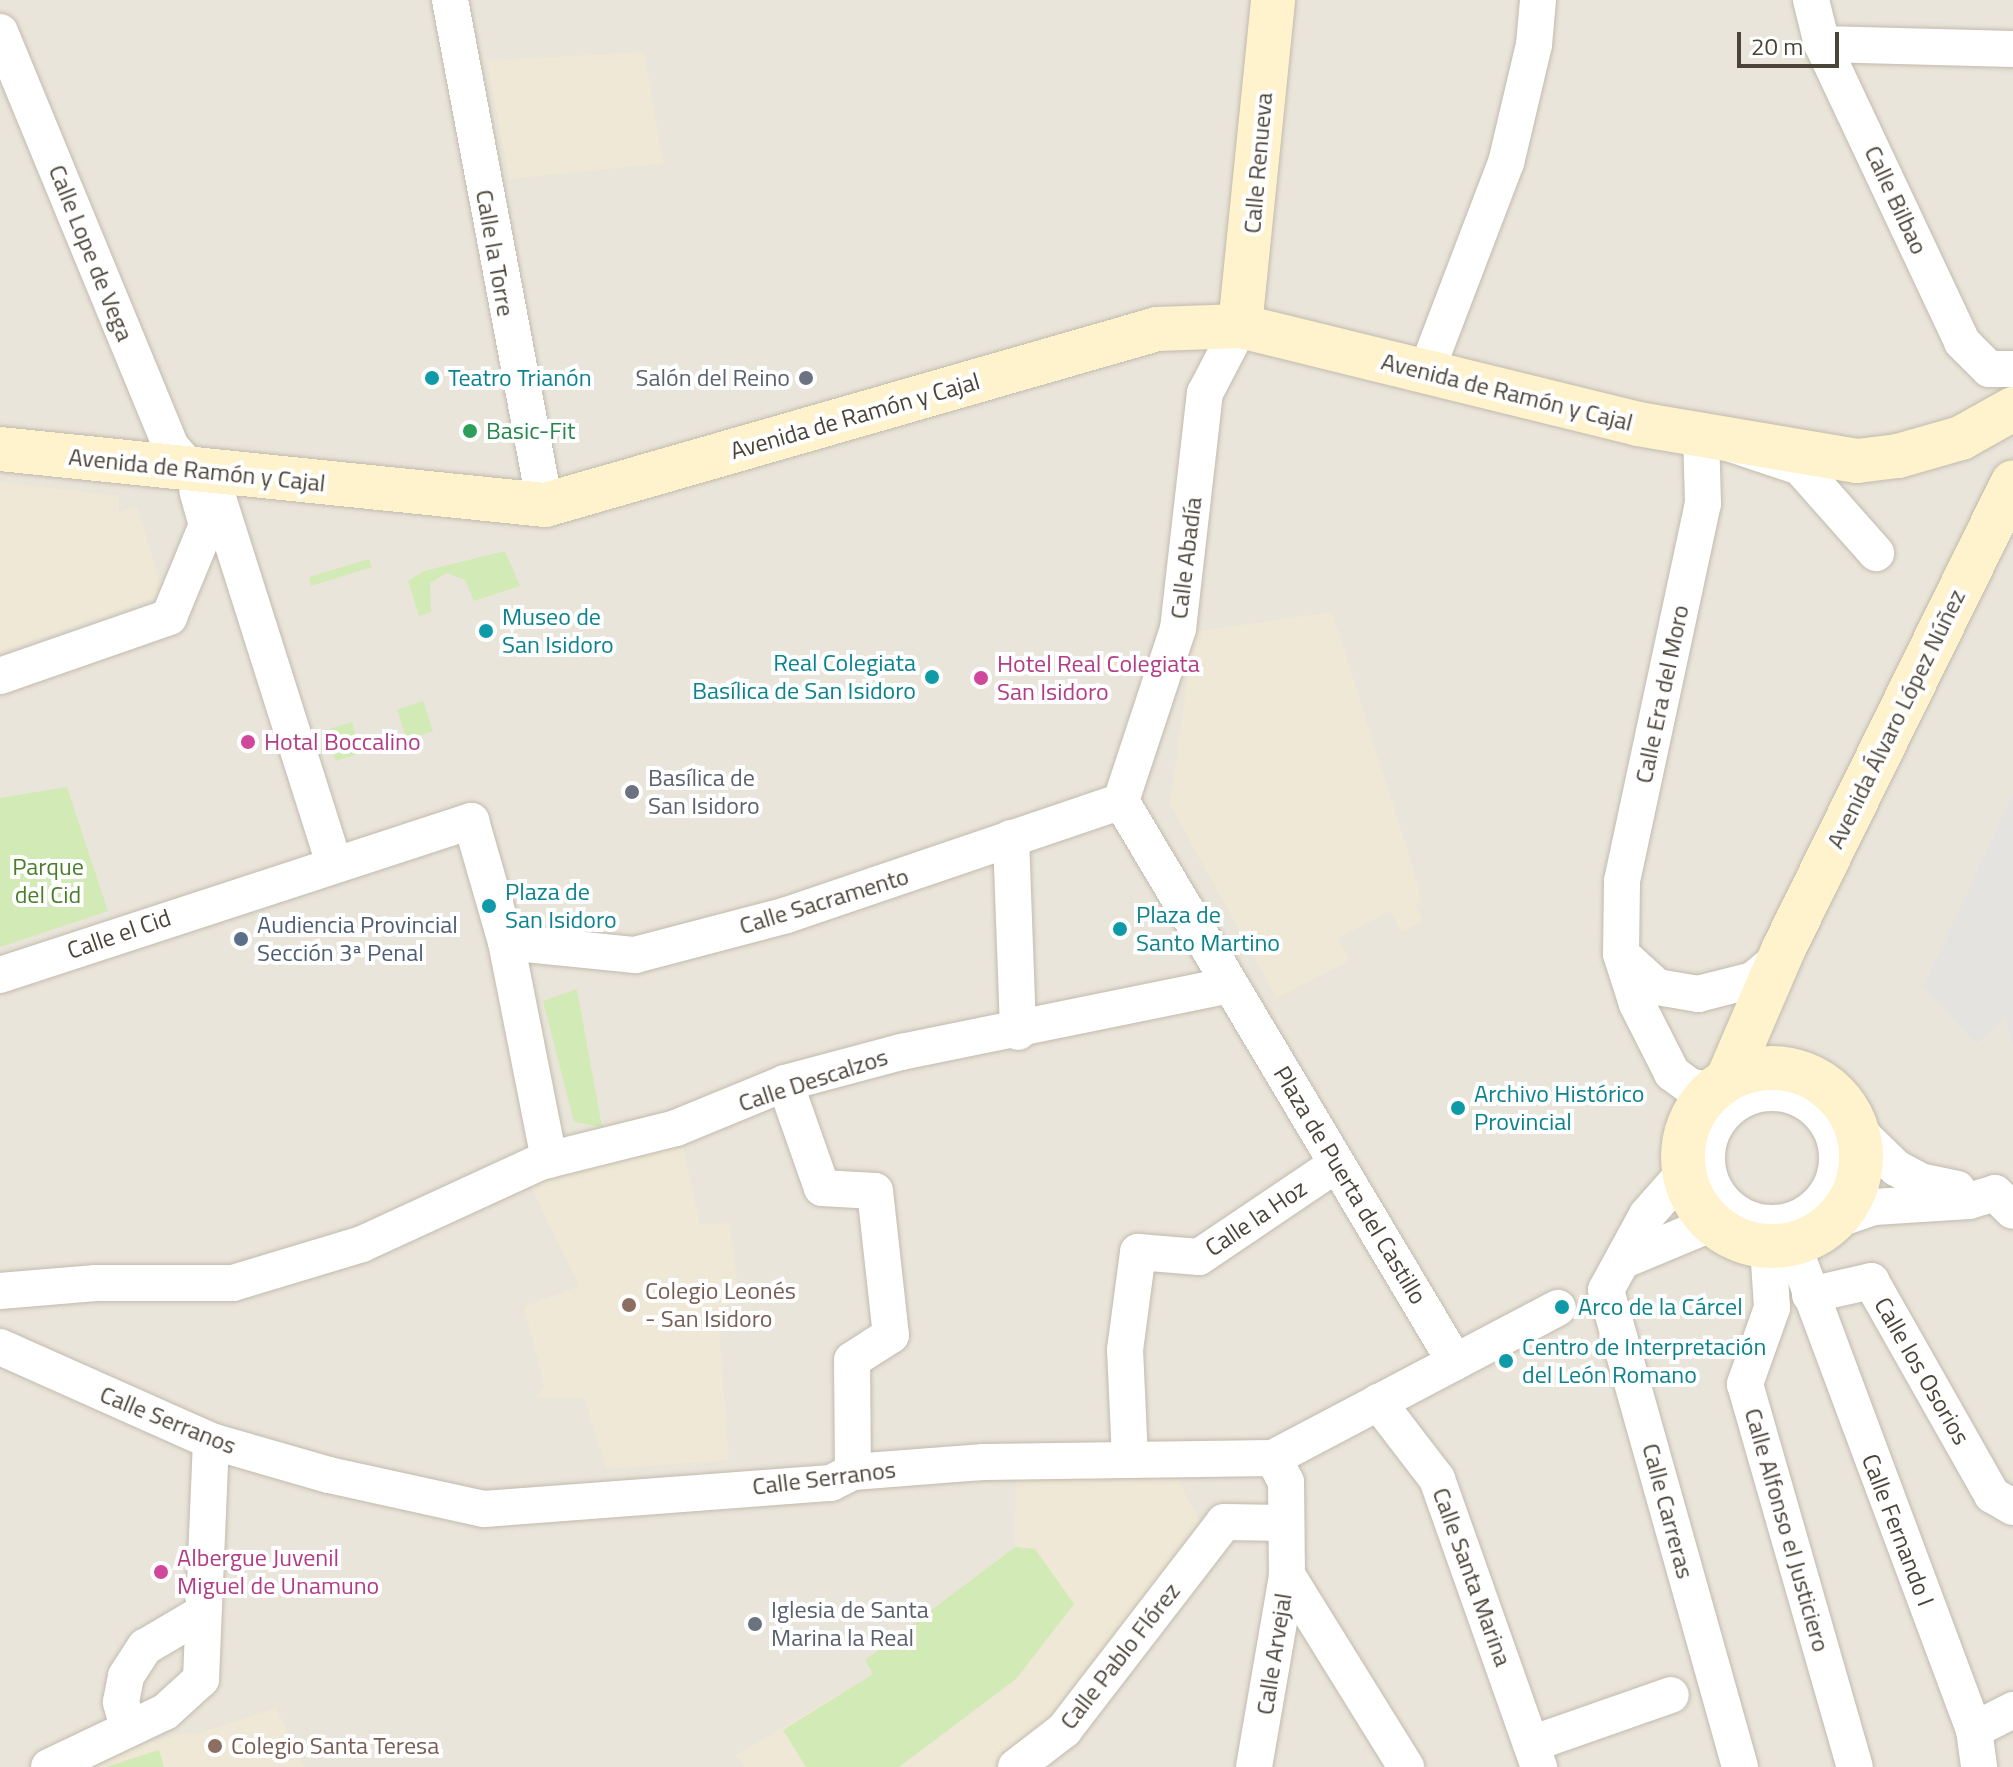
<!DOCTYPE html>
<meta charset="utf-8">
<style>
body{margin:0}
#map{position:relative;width:2013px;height:1767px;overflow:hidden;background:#f6f3ec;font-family:"Titillium Web",sans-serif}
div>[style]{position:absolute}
.residential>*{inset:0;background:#eae5da}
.education>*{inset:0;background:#efe8d6}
.green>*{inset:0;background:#d2eab5}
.parking>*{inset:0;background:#e5e3e0}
.roads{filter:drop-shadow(0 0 2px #c2bbae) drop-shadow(0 0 2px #c2bbae)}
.street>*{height:36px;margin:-18px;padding:0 18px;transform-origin:18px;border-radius:18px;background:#fff}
.street>.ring{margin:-18px;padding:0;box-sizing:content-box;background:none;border:36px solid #fff;border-radius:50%}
.secondary>*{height:44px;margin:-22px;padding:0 22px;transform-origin:22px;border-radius:22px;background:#fff3cd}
.secondary>.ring{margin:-22px;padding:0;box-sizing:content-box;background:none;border:44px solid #fff3cd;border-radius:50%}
.dots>*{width:22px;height:22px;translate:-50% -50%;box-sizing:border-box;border:4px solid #fff;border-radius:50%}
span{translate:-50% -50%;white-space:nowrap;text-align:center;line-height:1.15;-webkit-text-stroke:8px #fff;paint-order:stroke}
.street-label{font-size:24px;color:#4b4439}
.culture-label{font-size:24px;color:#0d838f}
.left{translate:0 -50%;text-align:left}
.right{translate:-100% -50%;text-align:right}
.worship-label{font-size:24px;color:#5b616d}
.leisure-label{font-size:24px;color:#27864d}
.hotel-label{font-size:24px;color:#b23c85}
.park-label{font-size:24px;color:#4a7f2a}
.service-label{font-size:24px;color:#4e5e75}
.education-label{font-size:24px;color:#785e54}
.scale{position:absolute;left:1737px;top:32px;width:102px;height:36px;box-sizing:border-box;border:4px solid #4b4439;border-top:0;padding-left:10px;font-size:24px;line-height:28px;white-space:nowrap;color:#4b4439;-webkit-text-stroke:6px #fff;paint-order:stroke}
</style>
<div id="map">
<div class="residential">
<i style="clip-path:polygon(0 0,2013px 0,2013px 1767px,0 1767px)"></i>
</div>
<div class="education">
<i style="clip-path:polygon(644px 52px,663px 163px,509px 179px,487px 61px)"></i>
<i style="clip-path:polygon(0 482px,119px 496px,119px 512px,138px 507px,163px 595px,0 652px)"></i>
<i style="clip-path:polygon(1332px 612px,1418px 885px,1421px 903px,1416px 905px,1423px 921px,1402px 932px,1390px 911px,1338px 938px,1349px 961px,1277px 998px,1170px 805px,1194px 632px)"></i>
<i style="clip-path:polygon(681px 1140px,700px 1225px,729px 1223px,740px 1303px,717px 1307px,729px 1460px,606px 1469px,585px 1398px,538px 1398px,544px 1383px,524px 1307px,579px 1286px,526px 1177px)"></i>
<i style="clip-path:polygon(1016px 1475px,1176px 1477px,1203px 1527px,1060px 1716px,995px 1767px,745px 1767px,736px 1755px,873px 1674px,865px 1660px,1015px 1547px)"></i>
<i style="clip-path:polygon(276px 1708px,304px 1767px,83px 1767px,98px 1757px,185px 1733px,194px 1735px)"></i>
</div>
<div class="green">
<i style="clip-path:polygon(505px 551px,520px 586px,474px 601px,465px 580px,447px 573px,430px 583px,431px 612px,419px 616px,408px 581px,424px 571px)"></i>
<i style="clip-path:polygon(369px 559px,372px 567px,311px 586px,309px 577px)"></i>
<i style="clip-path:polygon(423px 701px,433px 731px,407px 740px,397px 710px)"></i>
<i style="clip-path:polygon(352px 722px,361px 753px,336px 761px,326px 730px)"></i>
<i style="clip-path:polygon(67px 787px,108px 911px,0 947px,0 798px)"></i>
<i style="clip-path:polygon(577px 989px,577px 990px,602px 1127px,574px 1122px,543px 1001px)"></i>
<i style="clip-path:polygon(1015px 1547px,1035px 1549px,1074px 1604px,1016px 1679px,899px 1767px,806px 1767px,783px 1730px,873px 1674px,865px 1660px)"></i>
<i style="clip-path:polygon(159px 1750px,164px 1767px,106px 1767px)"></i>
</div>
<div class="parking">
<i style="clip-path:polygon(2013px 794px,2013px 1047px,2005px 1019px,1976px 1044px,1923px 987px)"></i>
</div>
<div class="roads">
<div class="street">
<i style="left:450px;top:0;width:514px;rotate:79.35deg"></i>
<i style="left:1811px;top:0;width:45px;rotate:76deg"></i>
<i style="left:1822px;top:44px;width:329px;rotate:64.8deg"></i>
<i style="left:1962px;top:342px;width:38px;rotate:45deg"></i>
<i style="left:1989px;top:369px;width:24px"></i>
<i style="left:0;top:32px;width:449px;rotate:67.6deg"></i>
<i style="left:171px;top:447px;width:72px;rotate:48.4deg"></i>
<i style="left:219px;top:501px;width:380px;rotate:72.4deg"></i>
<i style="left:1822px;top:44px;width:191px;rotate:1.5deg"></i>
<i style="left:1426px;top:372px;width:224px;rotate:-69.1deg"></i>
<i style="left:1506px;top:163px;width:121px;rotate:-76.7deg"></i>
<i style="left:1534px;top:45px;width:45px;rotate:-84.9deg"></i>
<i style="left:0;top:676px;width:179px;rotate:-19.2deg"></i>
<i style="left:169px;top:617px;width:100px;rotate:-67.6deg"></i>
<i style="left:207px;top:525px;width:35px;rotate:-106deg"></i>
<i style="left:1121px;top:801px;width:653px;rotate:59.23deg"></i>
<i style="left:1011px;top:838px;width:194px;rotate:87.9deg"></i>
<i style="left:506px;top:942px;width:222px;rotate:78.8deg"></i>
<i style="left:1621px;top:954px;width:49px;rotate:42.5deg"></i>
<i style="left:1657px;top:987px;width:42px;rotate:9.7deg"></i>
<i style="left:1698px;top:994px;width:57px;rotate:-14.3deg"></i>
<i style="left:1753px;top:980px;width:35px;rotate:-40deg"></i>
<i style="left:0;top:975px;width:496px;rotate:-18.1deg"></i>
<i style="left:471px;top:821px;width:126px;rotate:73.9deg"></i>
<i style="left:506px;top:942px;width:130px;rotate:5.8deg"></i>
<i style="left:635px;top:955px;width:157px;rotate:-14.7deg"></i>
<i style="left:787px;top:915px;width:353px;rotate:-18.8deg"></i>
<i style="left:1121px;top:801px;width:181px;rotate:-71.7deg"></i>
<i style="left:1178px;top:629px;width:238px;rotate:-83.5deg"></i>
<i style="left:1205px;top:393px;width:76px;rotate:-62.4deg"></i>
<i style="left:785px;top:1083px;width:111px;rotate:70.6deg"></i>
<i style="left:822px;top:1188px;width:53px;rotate:3.2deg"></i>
<i style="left:875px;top:1191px;width:145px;rotate:83.7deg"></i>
<i style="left:891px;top:1335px;width:46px;rotate:147.3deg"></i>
<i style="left:852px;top:1360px;width:112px;rotate:89.5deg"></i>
<i style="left:1711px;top:1090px;width:20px;rotate:-171deg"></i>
<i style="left:1691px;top:1087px;width:24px;rotate:-144deg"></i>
<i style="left:1672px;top:1073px;width:77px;rotate:-116.9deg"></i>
<i style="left:1637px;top:1004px;width:52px;rotate:-107.7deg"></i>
<i style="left:1621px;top:954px;width:73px;rotate:-89.2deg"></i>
<i style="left:1622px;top:881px;width:386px;rotate:-77.9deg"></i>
<i style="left:1703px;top:504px;width:70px;rotate:-91.6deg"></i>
<i style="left:1701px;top:434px;width:104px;rotate:18.4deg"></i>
<i style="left:1800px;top:467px;width:115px;rotate:48.5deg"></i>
<i class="ring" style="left:1707px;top:1093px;width:94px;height:94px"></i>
<i style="left:1858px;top:1131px;width:53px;rotate:44.2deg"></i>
<i style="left:1896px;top:1168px;width:27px;rotate:28deg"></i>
<i style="left:1920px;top:1181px;width:38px;rotate:12deg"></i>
<i style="left:1684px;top:1173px;width:56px;rotate:131.4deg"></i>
<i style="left:1647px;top:1215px;width:85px;rotate:118.7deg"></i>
<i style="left:1606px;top:1290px;width:495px;rotate:74.3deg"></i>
<i style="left:1836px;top:1220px;width:40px;rotate:-18.9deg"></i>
<i style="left:1874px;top:1207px;width:95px;rotate:-3.6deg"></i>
<i style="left:1969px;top:1201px;width:27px;rotate:-17deg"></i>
<i style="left:1995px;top:1193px;width:25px;rotate:45deg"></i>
<i style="left:1793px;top:1245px;width:518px;rotate:69.53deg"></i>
<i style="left:1974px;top:1730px;width:37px;rotate:82deg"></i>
<i style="left:1768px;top:1247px;width:61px;rotate:86.2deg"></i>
<i style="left:1772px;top:1308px;width:81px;rotate:109.6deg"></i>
<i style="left:1745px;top:1384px;width:398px;rotate:74deg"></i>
<i style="left:1627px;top:1259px;width:93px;rotate:-22.7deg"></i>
<i style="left:0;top:1291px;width:96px;rotate:-4.8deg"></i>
<i style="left:96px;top:1283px;width:137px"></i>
<i style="left:233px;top:1283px;width:135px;rotate:-16.8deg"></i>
<i style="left:362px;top:1244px;width:196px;rotate:-24.7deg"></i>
<i style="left:540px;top:1162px;width:140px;rotate:-14deg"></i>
<i style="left:676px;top:1128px;width:118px;rotate:-22.4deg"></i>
<i style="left:785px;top:1083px;width:120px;rotate:-15deg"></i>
<i style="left:901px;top:1052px;width:335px;rotate:-11.5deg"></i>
<i style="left:1810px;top:1295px;width:63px;rotate:-12.9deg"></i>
<i style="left:1871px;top:1281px;width:246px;rotate:60.5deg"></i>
<i style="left:1992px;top:1495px;width:24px;rotate:30deg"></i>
<i style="left:0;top:1347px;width:231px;rotate:24deg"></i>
<i style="left:211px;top:1441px;width:123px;rotate:16.1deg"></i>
<i style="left:329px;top:1475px;width:159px;rotate:12.4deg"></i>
<i style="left:484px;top:1509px;width:348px;rotate:-4.3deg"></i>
<i style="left:831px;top:1483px;width:25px;rotate:-27deg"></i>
<i style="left:853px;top:1472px;width:131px;rotate:-4.4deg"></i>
<i style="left:984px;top:1462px;width:289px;rotate:-0.8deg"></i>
<i style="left:1273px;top:1458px;width:322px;rotate:-27.8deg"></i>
<i style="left:1378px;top:1402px;width:97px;rotate:52.5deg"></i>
<i style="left:1437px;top:1479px;width:306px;rotate:70.5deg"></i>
<i style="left:1130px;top:1459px;width:109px;rotate:-92.6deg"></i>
<i style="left:1125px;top:1350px;width:99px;rotate:-82.4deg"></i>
<i style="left:1138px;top:1252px;width:61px;rotate:4.7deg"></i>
<i style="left:1199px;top:1257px;width:166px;rotate:-34deg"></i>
<i style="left:1287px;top:1575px;width:226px;rotate:58.2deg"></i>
<i style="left:128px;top:1727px;width:26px;rotate:-106deg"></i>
<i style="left:121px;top:1702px;width:26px;rotate:-79deg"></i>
<i style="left:126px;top:1676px;width:35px;rotate:-57deg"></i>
<i style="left:145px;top:1647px;width:65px;rotate:-30.5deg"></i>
<i style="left:1974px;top:1730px;width:44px;rotate:-27.1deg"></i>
<i style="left:1531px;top:1744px;width:148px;rotate:-19.3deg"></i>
<i style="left:49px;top:1767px;width:128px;rotate:-25.4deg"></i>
<i style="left:165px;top:1712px;width:49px;rotate:-42.5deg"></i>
<i style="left:201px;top:1679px;width:238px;rotate:-87.6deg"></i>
<i style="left:1016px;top:1767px;width:61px;rotate:-37.6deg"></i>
<i style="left:1064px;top:1730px;width:262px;rotate:-52.4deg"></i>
<i style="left:1224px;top:1522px;width:61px;rotate:0.9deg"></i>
<i style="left:1254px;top:1767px;width:195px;rotate:-80.2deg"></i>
<i style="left:1287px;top:1575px;width:93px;rotate:-90.6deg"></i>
<i style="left:1286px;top:1482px;width:27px;rotate:-118deg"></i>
</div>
<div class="secondary">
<i style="left:1240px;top:326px;width:328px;rotate:-84.2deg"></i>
<i style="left:0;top:449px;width:548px;rotate:5.87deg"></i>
<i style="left:545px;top:505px;width:637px;rotate:-16.04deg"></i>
<i style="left:1157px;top:329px;width:83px;rotate:-2.1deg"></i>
<i style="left:1240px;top:326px;width:410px;rotate:13.8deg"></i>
<i style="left:1638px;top:424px;width:222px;rotate:9.6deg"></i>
<i style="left:1857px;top:461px;width:41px;rotate:-7deg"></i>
<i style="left:1898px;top:456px;width:66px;rotate:-15.9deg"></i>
<i style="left:1961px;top:438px;width:60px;rotate:-29.1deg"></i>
<i class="ring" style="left:1683px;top:1068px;width:134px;height:134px"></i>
<i style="left:1728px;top:1078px;width:139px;rotate:-66.7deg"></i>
<i style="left:1783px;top:950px;width:521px;rotate:-63.83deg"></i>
</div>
</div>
<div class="dots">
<i style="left:432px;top:378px;background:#0f9aa8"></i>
<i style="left:806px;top:378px;background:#6b7280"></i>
<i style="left:470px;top:431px;background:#2e9e5b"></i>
<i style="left:486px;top:631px;background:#0f9aa8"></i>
<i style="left:932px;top:677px;background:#0f9aa8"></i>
<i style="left:981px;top:678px;background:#d1479c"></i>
<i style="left:248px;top:742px;background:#d1479c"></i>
<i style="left:632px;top:792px;background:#6b7280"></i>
<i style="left:489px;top:906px;background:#0f9aa8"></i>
<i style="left:1120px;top:929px;background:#0f9aa8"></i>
<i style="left:241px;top:939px;background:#5c6f8a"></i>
<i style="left:1458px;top:1108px;background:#0f9aa8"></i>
<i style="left:629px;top:1305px;background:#8d6e63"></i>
<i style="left:1562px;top:1307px;background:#0f9aa8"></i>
<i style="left:1506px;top:1361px;background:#0f9aa8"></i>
<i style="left:161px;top:1572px;background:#d1479c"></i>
<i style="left:755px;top:1624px;background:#6b7280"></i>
<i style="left:215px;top:1746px;background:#8d6e63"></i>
</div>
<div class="street-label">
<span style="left:1258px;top:163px;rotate:-85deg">Calle Renueva</span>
<span style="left:1896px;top:200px;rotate:65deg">Calle Bilbao</span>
<span style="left:91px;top:253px;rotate:68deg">Calle Lope de Vega</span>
<span style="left:495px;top:253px;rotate:80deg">Calle la Torre</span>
<span style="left:1507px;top:392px;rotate:14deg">Avenida de Ramón y Cajal</span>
<span style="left:855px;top:416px;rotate:-16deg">Avenida de Ramón y Cajal</span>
<span style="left:197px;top:470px;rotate:6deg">Avenida de Ramón y Cajal</span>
<span style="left:1186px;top:558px;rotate:-83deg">Calle Abadía</span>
<span style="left:1662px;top:694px;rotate:-78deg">Calle Era del Moro</span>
<span style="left:1896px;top:719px;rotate:-64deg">Avenida Álvaro López Núñez</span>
<span style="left:824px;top:901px;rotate:-17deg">Calle Sacramento</span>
<span style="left:119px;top:934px;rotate:-19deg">Calle el Cid</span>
<span style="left:813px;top:1080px;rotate:-18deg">Calle Descalzos</span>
<span style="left:1350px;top:1185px;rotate:59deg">Plaza de Puerta del Castillo</span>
<span style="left:1256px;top:1218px;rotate:-34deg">Calle la Hoz</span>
<span style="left:1922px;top:1371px;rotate:60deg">Calle los Osorios</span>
<span style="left:168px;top:1420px;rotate:22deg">Calle Serranos</span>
<span style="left:824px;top:1478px;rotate:-7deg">Calle Serranos</span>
<span style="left:1668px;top:1511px;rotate:75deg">Calle Carreras</span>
<span style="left:1787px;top:1530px;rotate:74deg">Calle Alfonso el Justiciero</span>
<span style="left:1898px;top:1530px;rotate:69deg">Calle Fernando I</span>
<span style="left:1472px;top:1577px;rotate:70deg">Calle Santa Marina</span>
<span style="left:1274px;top:1654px;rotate:-81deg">Calle Arvejal</span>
<span style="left:1120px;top:1656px;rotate:-52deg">Calle Pablo Flórez</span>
</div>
<div class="culture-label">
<span class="left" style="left:448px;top:378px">Teatro Trianón</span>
<span class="left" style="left:502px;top:631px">Museo de<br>San Isidoro</span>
<span class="right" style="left:916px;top:677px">Real Colegiata<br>Basílica de San Isidoro</span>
<span class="left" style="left:505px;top:906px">Plaza de<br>San Isidoro</span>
<span class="left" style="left:1136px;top:929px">Plaza de<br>Santo Martino</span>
<span class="left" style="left:1474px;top:1108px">Archivo Histórico<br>Provincial</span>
<span class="left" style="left:1578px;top:1307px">Arco de la Cárcel</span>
<span class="left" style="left:1522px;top:1361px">Centro de Interpretación<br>del León Romano</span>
</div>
<div class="worship-label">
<span class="right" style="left:790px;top:378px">Salón del Reino</span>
<span class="left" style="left:648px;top:792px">Basílica de<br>San Isidoro</span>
<span class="left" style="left:771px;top:1624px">Iglesia de Santa<br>Marina la Real</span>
</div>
<div class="leisure-label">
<span class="left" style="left:486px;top:431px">Basic-Fit</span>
</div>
<div class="hotel-label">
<span class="left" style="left:997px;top:678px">Hotel Real Colegiata<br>San Isidoro</span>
<span class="left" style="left:264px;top:742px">Hotal Boccalino</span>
<span class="left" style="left:177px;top:1572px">Albergue Juvenil<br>Miguel de Unamuno</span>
</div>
<div class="park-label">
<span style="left:48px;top:881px">Parque<br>del Cid</span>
</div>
<div class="service-label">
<span class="left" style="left:257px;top:939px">Audiencia Provincial<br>Sección 3ª Penal</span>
</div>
<div class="education-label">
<span class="left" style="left:645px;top:1305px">Colegio Leonés<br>- San Isidoro</span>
<span class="left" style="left:231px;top:1746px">Colegio Santa Teresa</span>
</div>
<div class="scale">20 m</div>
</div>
